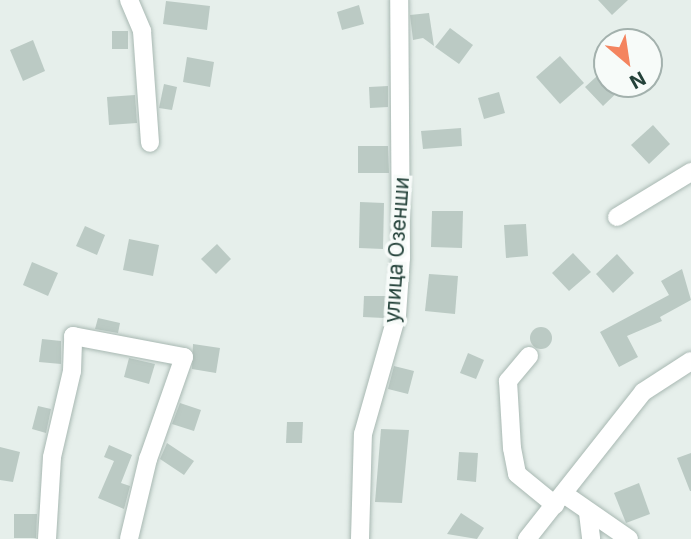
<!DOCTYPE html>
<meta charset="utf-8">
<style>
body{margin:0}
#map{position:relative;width:691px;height:539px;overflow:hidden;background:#e6efeb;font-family:Inter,sans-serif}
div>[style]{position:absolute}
.building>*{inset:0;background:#bbcac4}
.round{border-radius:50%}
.roads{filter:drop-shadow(0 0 2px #a8b8b2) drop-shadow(0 0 2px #a8b8b2)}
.minor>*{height:18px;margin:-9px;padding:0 9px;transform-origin:9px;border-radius:9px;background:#fff}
span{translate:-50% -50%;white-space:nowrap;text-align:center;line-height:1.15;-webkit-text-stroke:7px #f7fbf9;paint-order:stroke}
.street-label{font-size:21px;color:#24423a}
.north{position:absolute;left:593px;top:28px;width:70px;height:70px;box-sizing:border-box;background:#f7fbf9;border:2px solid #a3b1ad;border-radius:50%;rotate:151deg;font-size:19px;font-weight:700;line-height:28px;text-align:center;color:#24423a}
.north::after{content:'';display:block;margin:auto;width:24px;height:32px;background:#f4845f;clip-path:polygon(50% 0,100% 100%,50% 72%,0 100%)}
</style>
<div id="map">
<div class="building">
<i style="clip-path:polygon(598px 0,628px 0,612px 15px)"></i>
<i style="clip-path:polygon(166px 1px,210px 6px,207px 30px,163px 24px)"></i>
<i style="clip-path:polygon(359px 5px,364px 24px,342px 30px,337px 12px)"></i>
<i style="clip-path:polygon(429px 13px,434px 46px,423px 38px,413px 40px,410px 15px)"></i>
<i style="clip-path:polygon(450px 28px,473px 45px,459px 64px,435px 47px)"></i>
<i style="clip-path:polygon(112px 31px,128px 31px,128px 49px,112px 49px)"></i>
<i style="clip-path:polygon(33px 40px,45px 71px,23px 81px,10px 50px)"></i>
<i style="clip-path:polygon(560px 56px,584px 83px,560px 104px,536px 77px)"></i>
<i style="clip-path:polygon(187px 57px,214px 62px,210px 87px,183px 82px)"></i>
<i style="clip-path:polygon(607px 67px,607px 84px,626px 84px,603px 106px,585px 87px)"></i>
<i style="clip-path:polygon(164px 84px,177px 87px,172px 110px,159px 108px)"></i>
<i style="clip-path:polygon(388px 86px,388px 107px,370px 108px,369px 87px)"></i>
<i style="clip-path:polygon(499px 92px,505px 113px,484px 119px,478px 98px)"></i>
<i style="clip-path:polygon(135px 95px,137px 123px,109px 125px,107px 97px)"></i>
<i style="clip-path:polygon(653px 125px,670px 144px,649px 164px,631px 145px)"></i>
<i style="clip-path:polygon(461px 128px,462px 146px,423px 149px,421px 131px)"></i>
<i style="clip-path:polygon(358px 146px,388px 146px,389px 173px,358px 173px)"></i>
<i style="clip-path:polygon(360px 202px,384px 203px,383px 249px,359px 248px)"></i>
<i style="clip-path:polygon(432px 211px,463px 211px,462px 248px,431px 247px)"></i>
<i style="clip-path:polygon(526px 224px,528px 256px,506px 258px,504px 225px)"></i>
<i style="clip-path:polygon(85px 226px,105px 235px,97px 255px,76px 246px)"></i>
<i style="clip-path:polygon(129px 239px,159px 245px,153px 276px,123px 270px)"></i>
<i style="clip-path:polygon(217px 244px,231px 259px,216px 274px,201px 259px)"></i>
<i style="clip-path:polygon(573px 253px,591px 272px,569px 291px,552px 273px)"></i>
<i style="clip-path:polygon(617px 254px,634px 273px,613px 293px,596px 274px)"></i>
<i style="clip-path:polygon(32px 262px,58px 273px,48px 296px,23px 285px)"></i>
<i style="clip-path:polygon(682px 269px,691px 300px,660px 317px,662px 321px,627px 336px,638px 357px,619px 367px,600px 332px,669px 295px,661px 281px)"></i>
<i style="clip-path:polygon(429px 274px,458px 276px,455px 314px,425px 311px)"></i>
<i style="clip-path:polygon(364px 296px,387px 296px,384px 318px,363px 317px)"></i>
<i style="clip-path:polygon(98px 318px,120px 323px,118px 333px,95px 329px)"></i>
<i class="round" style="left:530px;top:327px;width:22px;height:22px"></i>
<i style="clip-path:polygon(42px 339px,61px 341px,61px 364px,39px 362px)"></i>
<i style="clip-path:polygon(193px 344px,220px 348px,216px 373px,192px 369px)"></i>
<i style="clip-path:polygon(468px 353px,484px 360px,476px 379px,460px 373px)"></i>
<i style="clip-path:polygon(129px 358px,155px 364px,149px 384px,124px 377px)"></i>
<i style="clip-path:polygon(394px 366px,414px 371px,408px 394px,388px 389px)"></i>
<i style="clip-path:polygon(180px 403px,201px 410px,194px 431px,172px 424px)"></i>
<i style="clip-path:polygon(38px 406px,51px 409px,46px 433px,32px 429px)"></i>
<i style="clip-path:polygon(287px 422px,303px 422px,302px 443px,286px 443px)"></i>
<i style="clip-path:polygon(381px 429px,409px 430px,402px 503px,375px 502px)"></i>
<i style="clip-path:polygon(167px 443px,194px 461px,184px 475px,160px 459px)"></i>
<i style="clip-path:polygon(109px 445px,132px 455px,121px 483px,130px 486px,124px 509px,98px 498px,114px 461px,104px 457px)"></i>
<i style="clip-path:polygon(0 447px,20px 452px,13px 482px,0 480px)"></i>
<i style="clip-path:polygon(459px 452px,478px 453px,476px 482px,457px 480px)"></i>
<i style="clip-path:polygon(691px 453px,691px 491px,690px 491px,677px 458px)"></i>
<i style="clip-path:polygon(639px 483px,650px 514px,626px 523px,614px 493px)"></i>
<i style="clip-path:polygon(461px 513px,484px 528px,477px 539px,447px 534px)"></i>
<i style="clip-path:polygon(14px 514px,37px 514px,36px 538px,14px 538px)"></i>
</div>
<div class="roads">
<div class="minor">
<i style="left:129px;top:0;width:34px;rotate:67deg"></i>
<i style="left:142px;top:31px;width:112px;rotate:85.9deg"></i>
<i style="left:617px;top:217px;width:87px;rotate:-31.3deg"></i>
<i style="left:529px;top:356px;width:33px;rotate:130deg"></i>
<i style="left:508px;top:381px;width:67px;rotate:86.6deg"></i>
<i style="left:512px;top:448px;width:26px;rotate:79deg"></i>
<i style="left:517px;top:474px;width:49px;rotate:39.2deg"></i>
<i style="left:564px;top:494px;width:79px;rotate:34.7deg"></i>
<i style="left:588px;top:513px;width:26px;rotate:83deg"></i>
<i style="left:47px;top:539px;width:82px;rotate:-86.5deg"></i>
<i style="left:52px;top:457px;width:88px;rotate:-76.9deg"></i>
<i style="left:72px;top:371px;width:35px;rotate:-88deg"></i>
<i style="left:73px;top:336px;width:113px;rotate:10.7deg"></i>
<i style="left:184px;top:357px;width:108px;rotate:109.4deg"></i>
<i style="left:148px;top:459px;width:82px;rotate:103.4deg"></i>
<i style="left:360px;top:539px;width:105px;rotate:-88.4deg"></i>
<i style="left:363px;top:434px;width:124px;rotate:-74.1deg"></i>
<i style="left:397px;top:315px;width:57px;rotate:-86deg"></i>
<i style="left:401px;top:258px;width:258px;rotate:-90.4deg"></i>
<i style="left:527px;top:539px;width:187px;rotate:-51.7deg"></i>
<i style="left:643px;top:392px;width:57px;rotate:-32.9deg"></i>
</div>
</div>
<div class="street-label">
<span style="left:397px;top:250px;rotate:-86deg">улица Озенши</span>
</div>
<div class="north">N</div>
</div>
